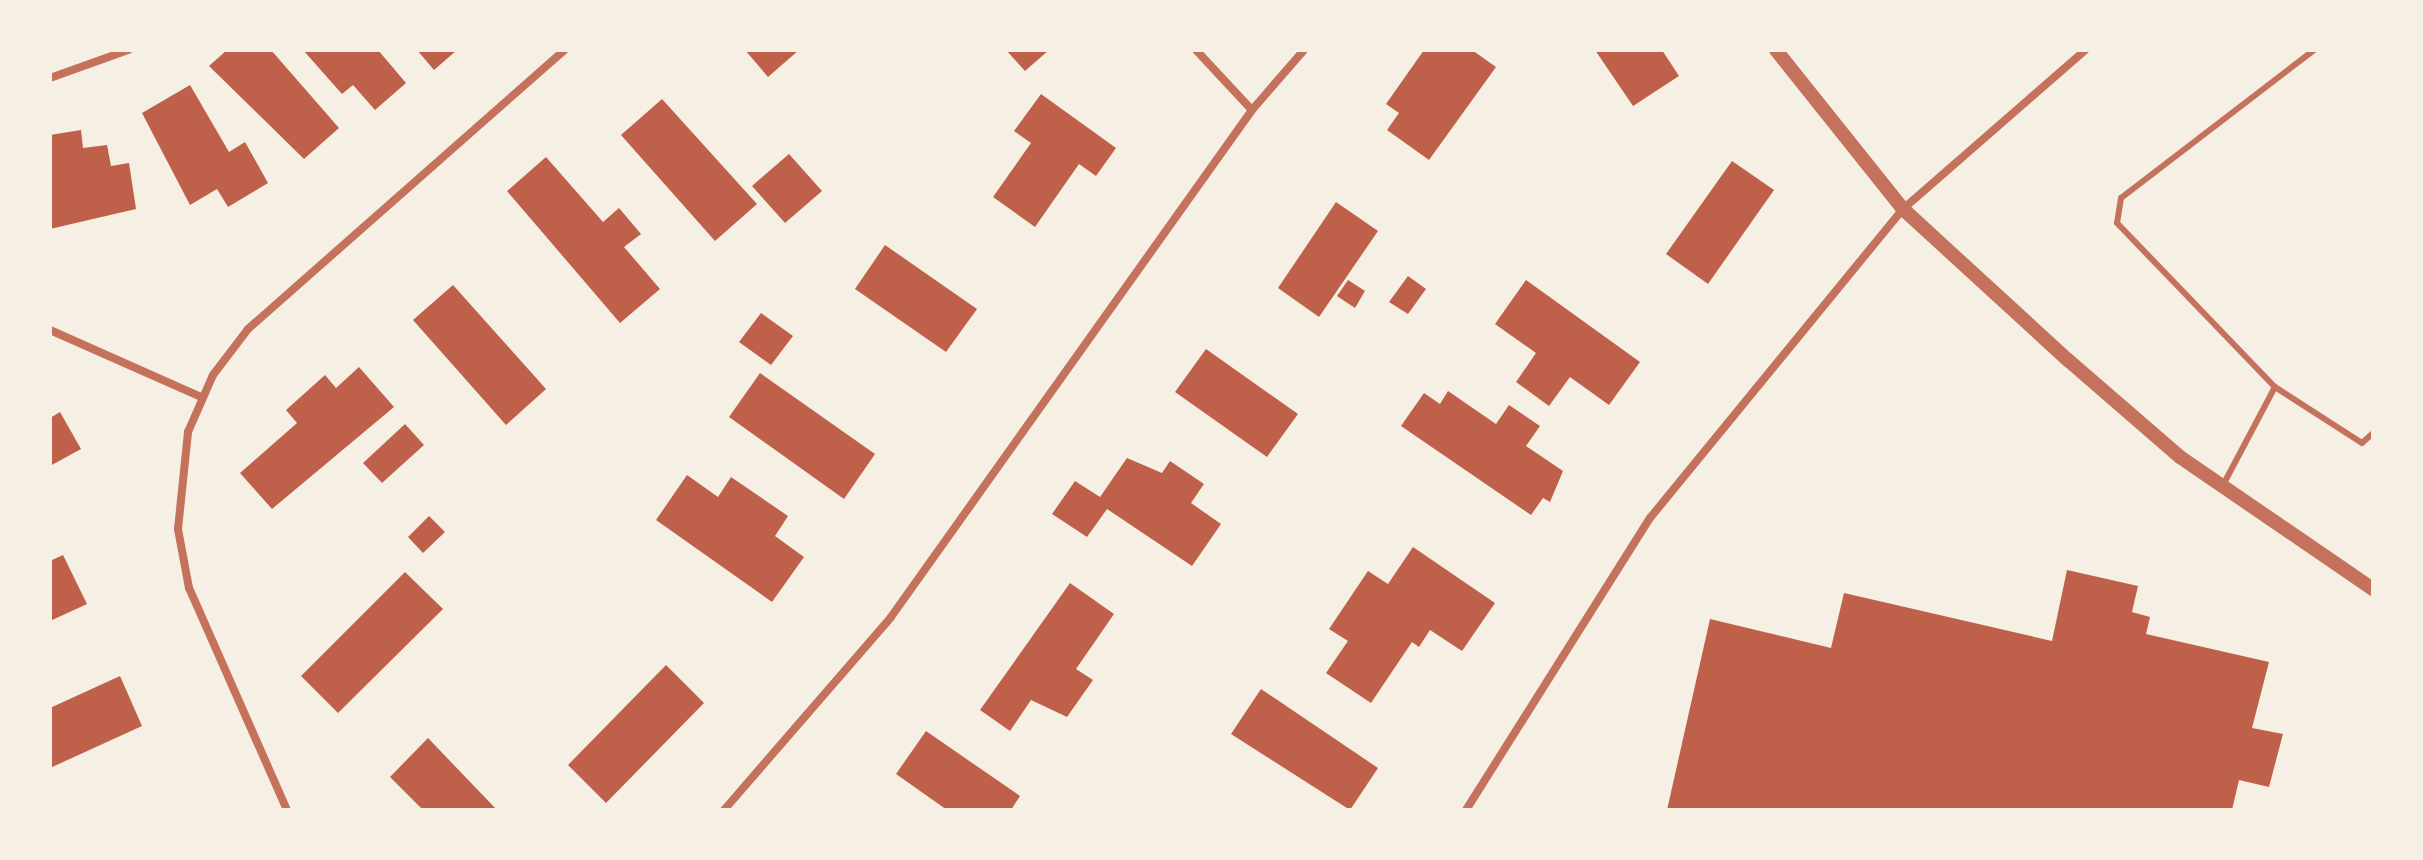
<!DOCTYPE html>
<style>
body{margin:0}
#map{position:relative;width:2423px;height:860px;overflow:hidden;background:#f6efe4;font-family:Karla,sans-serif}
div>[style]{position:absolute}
.building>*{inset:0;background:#bf614a}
.service>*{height:6px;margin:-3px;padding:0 3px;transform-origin:3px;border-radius:3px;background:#c5725c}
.minor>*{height:8px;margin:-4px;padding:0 4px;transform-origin:4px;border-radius:4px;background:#c5725c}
.tertiary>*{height:14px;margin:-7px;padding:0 7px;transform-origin:7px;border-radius:7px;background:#c5725c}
span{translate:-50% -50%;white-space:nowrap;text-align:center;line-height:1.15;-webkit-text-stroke:6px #f6efe4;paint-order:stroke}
.frame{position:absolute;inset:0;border:52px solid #f6efe4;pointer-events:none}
</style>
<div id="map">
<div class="building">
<i style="clip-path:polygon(227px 50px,271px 50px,339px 128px,304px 159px,209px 66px)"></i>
<i style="clip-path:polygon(303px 50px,378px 50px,406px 83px,375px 110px,353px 85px,342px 94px)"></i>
<i style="clip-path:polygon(417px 50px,457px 50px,434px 70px)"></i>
<i style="clip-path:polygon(745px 50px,799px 50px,768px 77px)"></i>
<i style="clip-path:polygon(1006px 50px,1049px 50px,1025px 71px)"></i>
<i style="clip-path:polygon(1424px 50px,1472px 50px,1496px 67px,1429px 160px,1387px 130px,1399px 113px,1386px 104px)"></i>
<i style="clip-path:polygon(1595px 50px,1662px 50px,1679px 76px,1633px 106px)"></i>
<i style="clip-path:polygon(190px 85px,229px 152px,245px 142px,268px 183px,228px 207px,217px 189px,190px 205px,142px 113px)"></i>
<i style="clip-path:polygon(1041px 94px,1116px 148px,1096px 176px,1079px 164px,1035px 227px,993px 197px,1031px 143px,1014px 131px)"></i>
<i style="clip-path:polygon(662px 99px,757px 204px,715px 241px,621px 135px)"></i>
<i style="clip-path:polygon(81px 130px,83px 148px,107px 145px,111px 166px,129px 163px,136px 209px,50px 229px,50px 135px)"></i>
<i style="clip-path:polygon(789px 154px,822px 191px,785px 223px,752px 186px)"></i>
<i style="clip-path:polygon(546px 157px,603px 222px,619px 208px,641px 234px,624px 247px,660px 289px,620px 323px,507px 191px)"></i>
<i style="clip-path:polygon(1732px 161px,1774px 190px,1708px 284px,1666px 254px)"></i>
<i style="clip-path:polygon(1336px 202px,1378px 231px,1319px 317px,1278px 288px)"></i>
<i style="clip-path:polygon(885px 245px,977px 309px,946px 352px,855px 289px)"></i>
<i style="clip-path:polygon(1408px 276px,1426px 289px,1408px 314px,1389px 302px)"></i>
<i style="clip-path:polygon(1348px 280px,1365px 291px,1355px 308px,1337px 296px)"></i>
<i style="clip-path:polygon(1526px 280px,1640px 362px,1609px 405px,1570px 377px,1549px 406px,1516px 382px,1536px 353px,1495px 324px)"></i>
<i style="clip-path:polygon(453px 285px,546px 389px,506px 425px,413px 320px)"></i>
<i style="clip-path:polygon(761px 313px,793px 336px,771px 365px,739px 342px)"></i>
<i style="clip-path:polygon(1206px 349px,1298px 414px,1267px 457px,1175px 392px)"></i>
<i style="clip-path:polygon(359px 367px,394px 407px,272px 509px,240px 473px,297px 423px,286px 410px,325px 375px,336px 388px)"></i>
<i style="clip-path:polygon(760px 373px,875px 454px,844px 499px,729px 417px)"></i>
<i style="clip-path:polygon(1448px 391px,1496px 424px,1509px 405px,1540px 426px,1526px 446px,1563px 471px,1550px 502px,1543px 498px,1531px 515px,1401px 426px,1424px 393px,1440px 404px)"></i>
<i style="clip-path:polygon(60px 412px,81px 449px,50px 466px,50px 418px)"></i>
<i style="clip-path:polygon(405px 424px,424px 445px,382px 483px,363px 463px)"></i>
<i style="clip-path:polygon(1127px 458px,1162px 473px,1170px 461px,1204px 484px,1191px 503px,1221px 524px,1192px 566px,1107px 509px,1087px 537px,1052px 514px,1075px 481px,1100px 497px)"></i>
<i style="clip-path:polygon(687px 475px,718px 497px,731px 477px,788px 516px,775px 536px,804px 557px,772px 602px,656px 520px)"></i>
<i style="clip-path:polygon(429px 516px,445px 532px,423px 553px,408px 537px)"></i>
<i style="clip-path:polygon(1413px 547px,1495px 603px,1462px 651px,1430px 630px,1419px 647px,1412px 642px,1371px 703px,1326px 673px,1348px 641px,1329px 629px,1368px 571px,1388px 584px)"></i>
<i style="clip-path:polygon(63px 555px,87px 604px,50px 621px,50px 561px)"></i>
<i style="clip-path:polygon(2067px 570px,2138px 586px,2132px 612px,2150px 617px,2146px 634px,2269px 662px,2252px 728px,2283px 734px,2269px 787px,2239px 780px,2232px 810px,1667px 810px,1710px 619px,1831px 648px,1844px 593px,2052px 641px)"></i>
<i style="clip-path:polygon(405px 572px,443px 609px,338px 713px,301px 676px)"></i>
<i style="clip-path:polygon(1070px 583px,1114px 614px,1076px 669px,1093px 680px,1067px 717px,1031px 700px,1010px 731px,980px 710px)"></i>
<i style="clip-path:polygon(666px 665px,704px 703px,606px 803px,568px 765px)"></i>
<i style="clip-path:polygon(120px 676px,142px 726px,50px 768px,50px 708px)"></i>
<i style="clip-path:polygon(1261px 689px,1378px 768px,1350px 810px,1231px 734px)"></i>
<i style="clip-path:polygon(926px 731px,1020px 796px,1011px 810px,947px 810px,896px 774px)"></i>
<i style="clip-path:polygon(428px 738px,497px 810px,423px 810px,390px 777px)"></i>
</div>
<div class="service">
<i style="left:2314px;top:50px;width:243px;rotate:142.5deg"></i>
<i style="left:2121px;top:198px;width:25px;rotate:99deg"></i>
<i style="left:2117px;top:223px;width:228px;rotate:46.1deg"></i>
<i style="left:2275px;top:387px;width:103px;rotate:32.8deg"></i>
<i style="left:2362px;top:443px;width:15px;rotate:-42deg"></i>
<i style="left:2222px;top:487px;width:113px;rotate:-62.1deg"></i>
</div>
<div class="minor">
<i style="left:1196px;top:50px;width:82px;rotate:47deg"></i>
<i style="left:50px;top:78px;width:83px;rotate:-19.7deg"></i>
<i style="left:50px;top:330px;width:165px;rotate:23.9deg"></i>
<i style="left:287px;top:810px;width:243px;rotate:-113.8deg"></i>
<i style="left:189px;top:588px;width:60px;rotate:-100.6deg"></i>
<i style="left:178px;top:529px;width:98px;rotate:-84.1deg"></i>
<i style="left:188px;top:432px;width:62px;rotate:-66.3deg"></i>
<i style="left:213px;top:375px;width:58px;rotate:-52.7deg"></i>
<i style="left:248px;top:329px;width:422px;rotate:-41.4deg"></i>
<i style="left:724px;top:810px;width:255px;rotate:-49.1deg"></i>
<i style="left:891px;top:617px;width:622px;rotate:-54.55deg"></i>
<i style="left:1252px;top:110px;width:79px;rotate:-49.1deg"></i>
<i style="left:1466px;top:810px;width:345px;rotate:-57.8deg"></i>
<i style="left:1650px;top:518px;width:399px;rotate:-50.7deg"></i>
<i style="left:1903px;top:209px;width:242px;rotate:-41.1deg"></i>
</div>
<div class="tertiary">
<i style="left:1776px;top:50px;width:203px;rotate:51.4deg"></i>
<i style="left:1903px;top:209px;width:224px;rotate:42.5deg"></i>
<i style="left:2068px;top:360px;width:148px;rotate:40.9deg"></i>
<i style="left:2180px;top:457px;width:234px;rotate:34.4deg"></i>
</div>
<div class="frame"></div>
</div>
